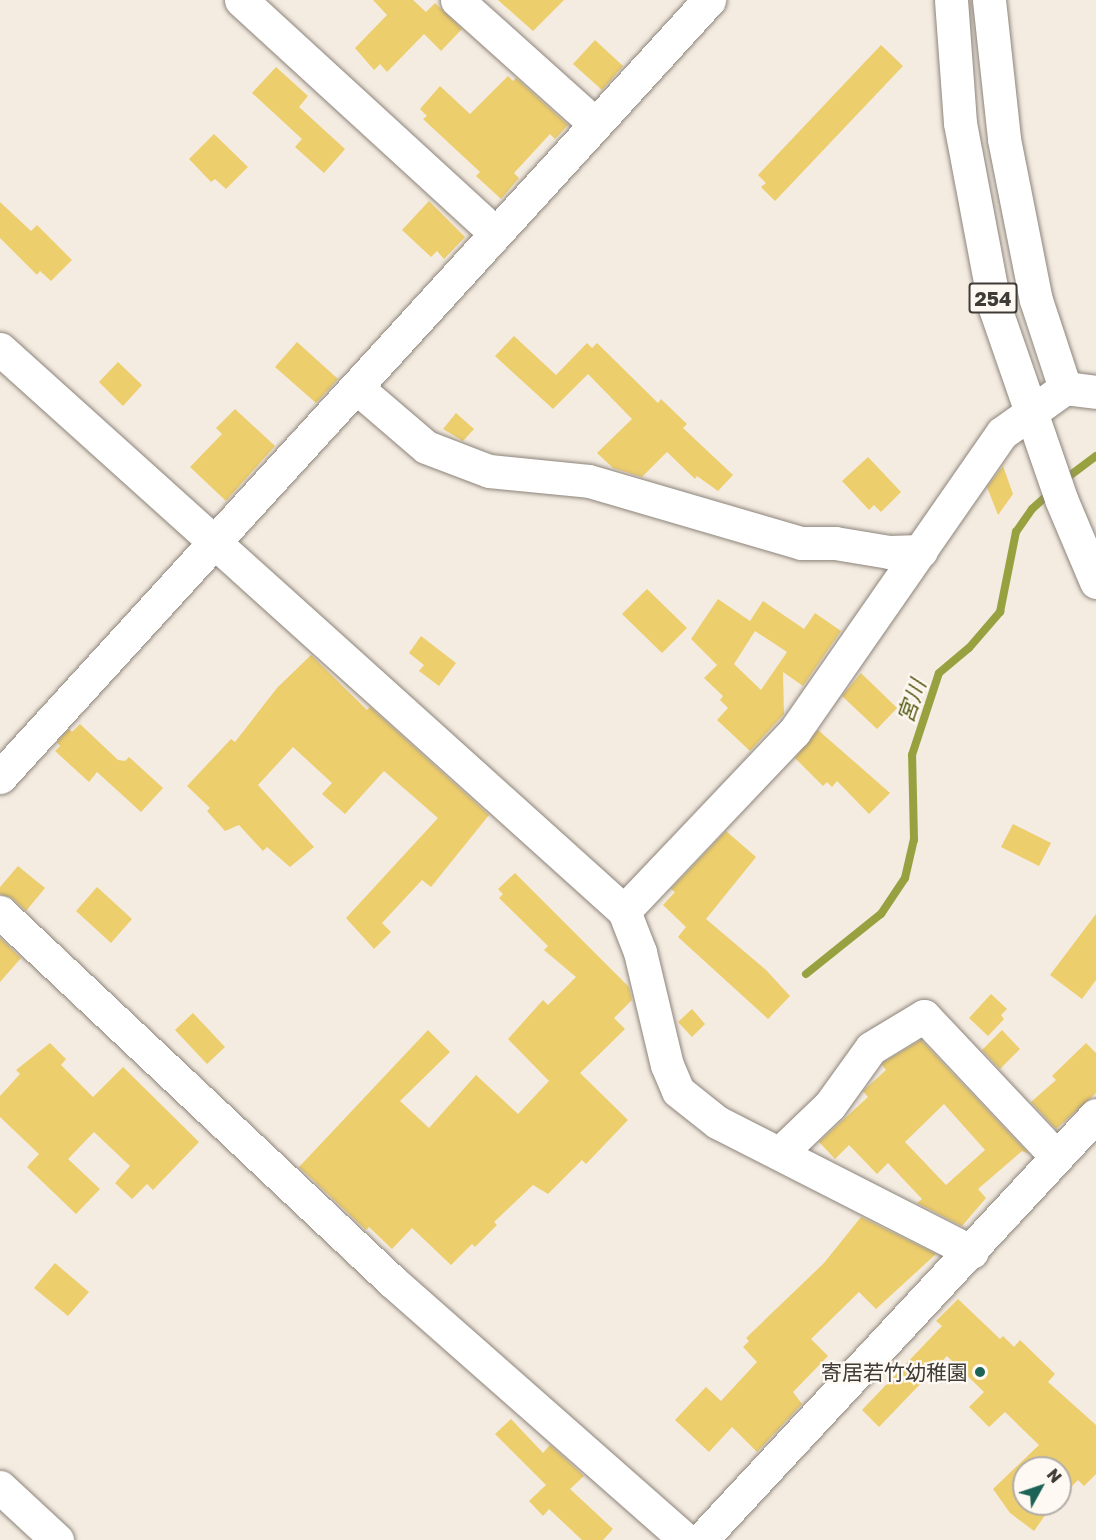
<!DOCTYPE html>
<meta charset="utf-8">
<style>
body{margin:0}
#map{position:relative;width:1096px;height:1540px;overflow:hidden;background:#f4ebe1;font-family:"Golos Text","Noto Sans JP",sans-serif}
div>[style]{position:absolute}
.stream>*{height:8px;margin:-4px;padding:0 4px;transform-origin:4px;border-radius:4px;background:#98a140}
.building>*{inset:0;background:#edce6d}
.roads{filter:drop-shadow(0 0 2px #8c847a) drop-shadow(0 0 2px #8c847a)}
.minor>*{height:33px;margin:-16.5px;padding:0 16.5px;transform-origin:16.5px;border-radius:16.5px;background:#fff}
.highway>*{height:33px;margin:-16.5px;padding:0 16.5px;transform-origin:16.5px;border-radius:16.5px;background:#fff}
.dots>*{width:16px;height:16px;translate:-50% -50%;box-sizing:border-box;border:3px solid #fff9f3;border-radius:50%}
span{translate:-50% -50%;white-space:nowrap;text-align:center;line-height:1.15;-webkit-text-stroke:4.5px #fff9f3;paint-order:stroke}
.shield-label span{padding:2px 4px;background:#fff9f3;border:2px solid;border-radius:4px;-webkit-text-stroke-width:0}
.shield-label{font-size:20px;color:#3f3b37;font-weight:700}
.poi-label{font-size:21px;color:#3f3b37}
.right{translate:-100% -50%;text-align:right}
.water-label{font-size:22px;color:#565c15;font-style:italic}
.north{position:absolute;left:1012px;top:1456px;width:60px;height:60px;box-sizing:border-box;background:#fff9f3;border:2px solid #b2ada8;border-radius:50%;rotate:50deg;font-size:16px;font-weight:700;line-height:24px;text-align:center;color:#3f3b37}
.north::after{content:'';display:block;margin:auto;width:21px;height:27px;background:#1c6357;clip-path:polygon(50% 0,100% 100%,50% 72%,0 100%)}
</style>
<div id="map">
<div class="stream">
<i style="left:1064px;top:480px;width:40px;rotate:-37deg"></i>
<i style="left:806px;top:974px;width:96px;rotate:-38.7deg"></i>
<i style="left:881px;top:914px;width:43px;rotate:-56.3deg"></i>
<i style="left:905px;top:878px;width:39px;rotate:-77deg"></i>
<i style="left:914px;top:840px;width:85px;rotate:-91.3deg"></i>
<i style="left:912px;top:755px;width:86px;rotate:-71.8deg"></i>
<i style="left:939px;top:673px;width:39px;rotate:-40deg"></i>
<i style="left:969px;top:648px;width:48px;rotate:-49.3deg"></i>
<i style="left:1000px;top:612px;width:82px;rotate:-78.7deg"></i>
<i style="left:1016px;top:532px;width:28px;rotate:-55deg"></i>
<i style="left:1032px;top:509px;width:25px;rotate:-42deg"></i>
</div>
<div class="building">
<i style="clip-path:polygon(373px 0,413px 0,426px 12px,435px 3px,462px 29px,441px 51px,424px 34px,387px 72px,380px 64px,374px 70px,355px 48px,387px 15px)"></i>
<i style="clip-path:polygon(498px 0,564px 0,533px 31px)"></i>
<i style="clip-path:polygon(595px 40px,623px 66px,602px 90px,573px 64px)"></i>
<i style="clip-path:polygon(881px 45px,903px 66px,775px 201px,761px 187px,766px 183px,758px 175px)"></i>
<i style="clip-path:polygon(276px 67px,308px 96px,299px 107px,345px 149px,324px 173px,295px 147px,302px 139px,252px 93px)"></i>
<i style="clip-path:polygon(508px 76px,513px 81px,516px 78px,568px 125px,555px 139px,550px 134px,514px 173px,519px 178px,501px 199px,476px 176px,480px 172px,423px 119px,427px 116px,420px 109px,440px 86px,470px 114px)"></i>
<i style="clip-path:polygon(214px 134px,248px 167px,226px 189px,215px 179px,211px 182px,189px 159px)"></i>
<i style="clip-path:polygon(429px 201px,465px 237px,444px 259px,437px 251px,431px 257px,402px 230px)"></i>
<i style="clip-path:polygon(0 202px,31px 231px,37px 225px,72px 260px,51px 281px,40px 271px,37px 275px,0 238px)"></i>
<i style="clip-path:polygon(514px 336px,556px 375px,587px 343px,592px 348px,597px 343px,658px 403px,661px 399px,687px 424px,683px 428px,733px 475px,718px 491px,697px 476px,695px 479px,667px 452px,642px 477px,613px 468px,597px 453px,632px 419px,588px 374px,553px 409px,495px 356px)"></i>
<i style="clip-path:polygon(297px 342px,338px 379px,316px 403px,275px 367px)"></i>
<i style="clip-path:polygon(118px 362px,142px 385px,123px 406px,99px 382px)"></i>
<i style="clip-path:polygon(235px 409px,275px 446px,226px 501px,190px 467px,222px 434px,216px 428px)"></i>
<i style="clip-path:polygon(456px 413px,474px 429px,463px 441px,443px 429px)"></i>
<i style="clip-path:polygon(868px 457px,901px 492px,881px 512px,874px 505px,869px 510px,842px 481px)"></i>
<i style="clip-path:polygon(1003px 466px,1013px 494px,998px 515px,987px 487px)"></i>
<i style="clip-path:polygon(647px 589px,687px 628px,662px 653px,622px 614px)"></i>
<i style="clip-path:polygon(evenodd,718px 599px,750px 621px,763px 601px,804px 629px,815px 613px,841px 631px,803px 686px,783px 672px,784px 714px,750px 751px,717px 720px,728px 708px,720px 700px,723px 696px,704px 678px,717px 665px,691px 639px,718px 599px,755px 631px,787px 652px,761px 690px,734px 664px,755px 631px)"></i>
<i style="clip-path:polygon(421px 636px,456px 663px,439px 686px,419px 671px,424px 665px,409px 653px)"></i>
<i style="clip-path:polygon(311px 655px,367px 710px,370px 707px,489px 815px,431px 887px,422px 880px,382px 923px,391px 932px,374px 949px,346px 918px,438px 818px,384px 771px,345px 814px,322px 794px,332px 783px,293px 747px,258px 785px,314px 847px,290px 867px,267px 847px,263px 851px,239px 825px,225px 831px,207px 811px,210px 808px,187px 786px,231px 739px,235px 742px,277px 688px)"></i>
<i style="clip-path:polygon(861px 673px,897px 708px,877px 729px,842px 696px)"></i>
<i style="clip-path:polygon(80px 724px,118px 760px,125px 761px,129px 757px,163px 788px,141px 812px,97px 772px,89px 782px,55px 751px,60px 746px,57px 742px,69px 729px,72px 732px)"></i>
<i style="clip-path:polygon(818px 730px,890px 793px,869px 814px,837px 781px,832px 787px,827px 782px,823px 786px,795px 758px)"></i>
<i style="clip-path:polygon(1013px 824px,1051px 843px,1039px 866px,1001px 847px)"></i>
<i style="clip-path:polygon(726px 831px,756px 857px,706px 919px,766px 970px,790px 996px,768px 1019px,678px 937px,686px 927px,663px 905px,675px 892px,671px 889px)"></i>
<i style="clip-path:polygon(18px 866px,45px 888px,26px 911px,12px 898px,0 894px,0 887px)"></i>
<i style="clip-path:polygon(515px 873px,629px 987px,632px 1000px,614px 1018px,625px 1029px,580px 1073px,628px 1120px,586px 1164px,582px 1160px,548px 1194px,533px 1185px,494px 1222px,497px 1225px,475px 1247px,472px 1244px,451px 1265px,412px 1228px,392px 1249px,369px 1227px,366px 1230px,299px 1167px,428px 1030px,450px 1052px,400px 1101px,429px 1128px,476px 1075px,518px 1114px,549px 1081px,508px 1039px,543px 1000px,548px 1005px,576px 977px,544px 950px,548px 946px,499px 898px,503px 894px,498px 889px)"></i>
<i style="clip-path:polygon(97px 887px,132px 919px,111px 943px,76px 911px)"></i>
<i style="clip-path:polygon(1096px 914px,1096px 980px,1082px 999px,1050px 975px)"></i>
<i style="clip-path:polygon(0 938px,21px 958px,0 982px)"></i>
<i style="clip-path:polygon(991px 994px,1007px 1009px,1001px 1015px,1004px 1019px,988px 1036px,969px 1018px)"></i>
<i style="clip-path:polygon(692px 1009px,705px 1024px,692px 1037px,678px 1022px)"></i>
<i style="clip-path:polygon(193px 1013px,225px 1047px,207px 1064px,175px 1030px)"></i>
<i style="clip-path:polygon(1002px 1030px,1020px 1049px,1000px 1069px,982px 1050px)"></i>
<i style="clip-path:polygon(evenodd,921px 1040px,1029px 1154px,1022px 1151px,978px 1189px,986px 1198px,962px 1226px,917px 1203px,922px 1199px,888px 1163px,877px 1174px,849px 1145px,835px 1159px,819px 1142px,868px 1097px,863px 1091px,886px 1070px,882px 1065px,884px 1062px,921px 1040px,944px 1104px,985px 1150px,946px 1185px,905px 1142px,944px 1104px)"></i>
<i style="clip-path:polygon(50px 1043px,66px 1059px,61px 1065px,93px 1097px,123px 1067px,199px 1142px,153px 1190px,147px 1184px,132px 1199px,115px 1183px,130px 1166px,94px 1132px,68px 1159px,100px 1189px,76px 1214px,27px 1167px,39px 1154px,0 1117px,0 1096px,20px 1074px,16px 1070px)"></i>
<i style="clip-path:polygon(1086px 1043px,1096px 1053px,1096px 1093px,1056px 1129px,1031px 1102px,1056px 1080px,1052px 1076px)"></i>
<i style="clip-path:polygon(861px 1217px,936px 1254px,876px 1309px,859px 1292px,811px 1339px,828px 1356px,793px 1392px,802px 1404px,757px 1452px,732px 1427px,709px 1452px,675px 1420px,706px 1387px,721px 1401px,757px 1362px,743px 1347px,749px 1341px,746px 1338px,824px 1263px)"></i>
<i style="clip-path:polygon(55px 1263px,89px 1292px,68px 1316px,34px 1288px)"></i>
<i style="clip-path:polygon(958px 1299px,1000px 1339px,1003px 1336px,1014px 1347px,1020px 1340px,1055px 1374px,1048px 1382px,1096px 1425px,1096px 1474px,1084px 1486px,1078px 1480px,1060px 1498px,1060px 1468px,1024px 1468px,1024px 1504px,1053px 1504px,1034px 1531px,1010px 1513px,993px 1489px,1039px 1445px,1005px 1412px,989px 1427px,969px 1407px,984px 1392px,947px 1356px,879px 1427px,862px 1410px,942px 1326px,936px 1321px)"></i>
<i style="clip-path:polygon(511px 1419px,543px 1453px,550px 1445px,584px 1476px,570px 1489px,613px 1529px,603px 1540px,582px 1540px,549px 1509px,543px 1516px,529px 1501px,546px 1485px,495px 1434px)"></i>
</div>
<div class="roads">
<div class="minor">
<i style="left:241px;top:0;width:345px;rotate:42.5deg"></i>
<i style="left:457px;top:0;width:186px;rotate:41.9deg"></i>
<i style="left:989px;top:0;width:140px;rotate:83.8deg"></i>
<i style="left:1004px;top:139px;width:164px;rotate:78.8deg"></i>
<i style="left:1036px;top:300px;width:93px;rotate:71.8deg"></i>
<i style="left:0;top:349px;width:840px;rotate:42.01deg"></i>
<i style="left:624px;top:911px;width:44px;rotate:68.7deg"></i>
<i style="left:640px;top:952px;width:116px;rotate:76.6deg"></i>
<i style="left:667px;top:1065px;width:28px;rotate:67deg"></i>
<i style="left:678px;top:1091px;width:50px;rotate:38.5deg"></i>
<i style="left:717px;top:1122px;width:286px;rotate:27deg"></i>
<i style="left:356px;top:387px;width:92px;rotate:40.6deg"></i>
<i style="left:426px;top:447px;width:67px;rotate:20.9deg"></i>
<i style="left:489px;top:471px;width:100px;rotate:5.7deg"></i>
<i style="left:589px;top:481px;width:221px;rotate:16.3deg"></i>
<i style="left:801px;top:543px;width:34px"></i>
<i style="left:835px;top:543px;width:55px;rotate:9.5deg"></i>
<i style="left:889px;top:552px;width:32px;rotate:-2deg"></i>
<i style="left:0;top:777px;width:1052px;rotate:-47.62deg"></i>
<i style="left:624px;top:911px;width:247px;rotate:-46.5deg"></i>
<i style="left:794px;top:732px;width:364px;rotate:-55.2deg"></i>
<i style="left:1002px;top:433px;width:77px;rotate:-35.5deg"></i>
<i style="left:1065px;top:388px;width:31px;rotate:7deg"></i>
<i style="left:0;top:912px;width:538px;rotate:43.27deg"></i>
<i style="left:392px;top:1281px;width:392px;rotate:41.4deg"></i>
<i style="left:780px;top:1153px;width:69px;rotate:-43.8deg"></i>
<i style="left:830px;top:1105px;width:70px;rotate:-54.3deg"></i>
<i style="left:871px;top:1048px;width:62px;rotate:-31.1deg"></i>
<i style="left:924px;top:1016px;width:192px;rotate:46.7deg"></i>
<i style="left:0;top:1487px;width:78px;rotate:42.9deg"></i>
<i style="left:701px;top:1540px;width:580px;rotate:-47.1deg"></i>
</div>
<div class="highway">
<i style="left:951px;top:0;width:123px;rotate:85.8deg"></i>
<i style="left:960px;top:123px;width:188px;rotate:79.3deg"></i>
<i style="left:995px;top:308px;width:202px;rotate:70.9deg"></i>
<i style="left:1061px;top:499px;width:90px;rotate:67.1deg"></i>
</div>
</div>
<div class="dots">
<i style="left:980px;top:1372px;background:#1c6357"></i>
</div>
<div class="shield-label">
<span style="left:993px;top:298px">254</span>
</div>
<div class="poi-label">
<span class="right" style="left:968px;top:1372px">寄居若竹幼稚園</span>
</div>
<div class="water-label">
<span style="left:911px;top:701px;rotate:-71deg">宮川</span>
</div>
<div class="north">N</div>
</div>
